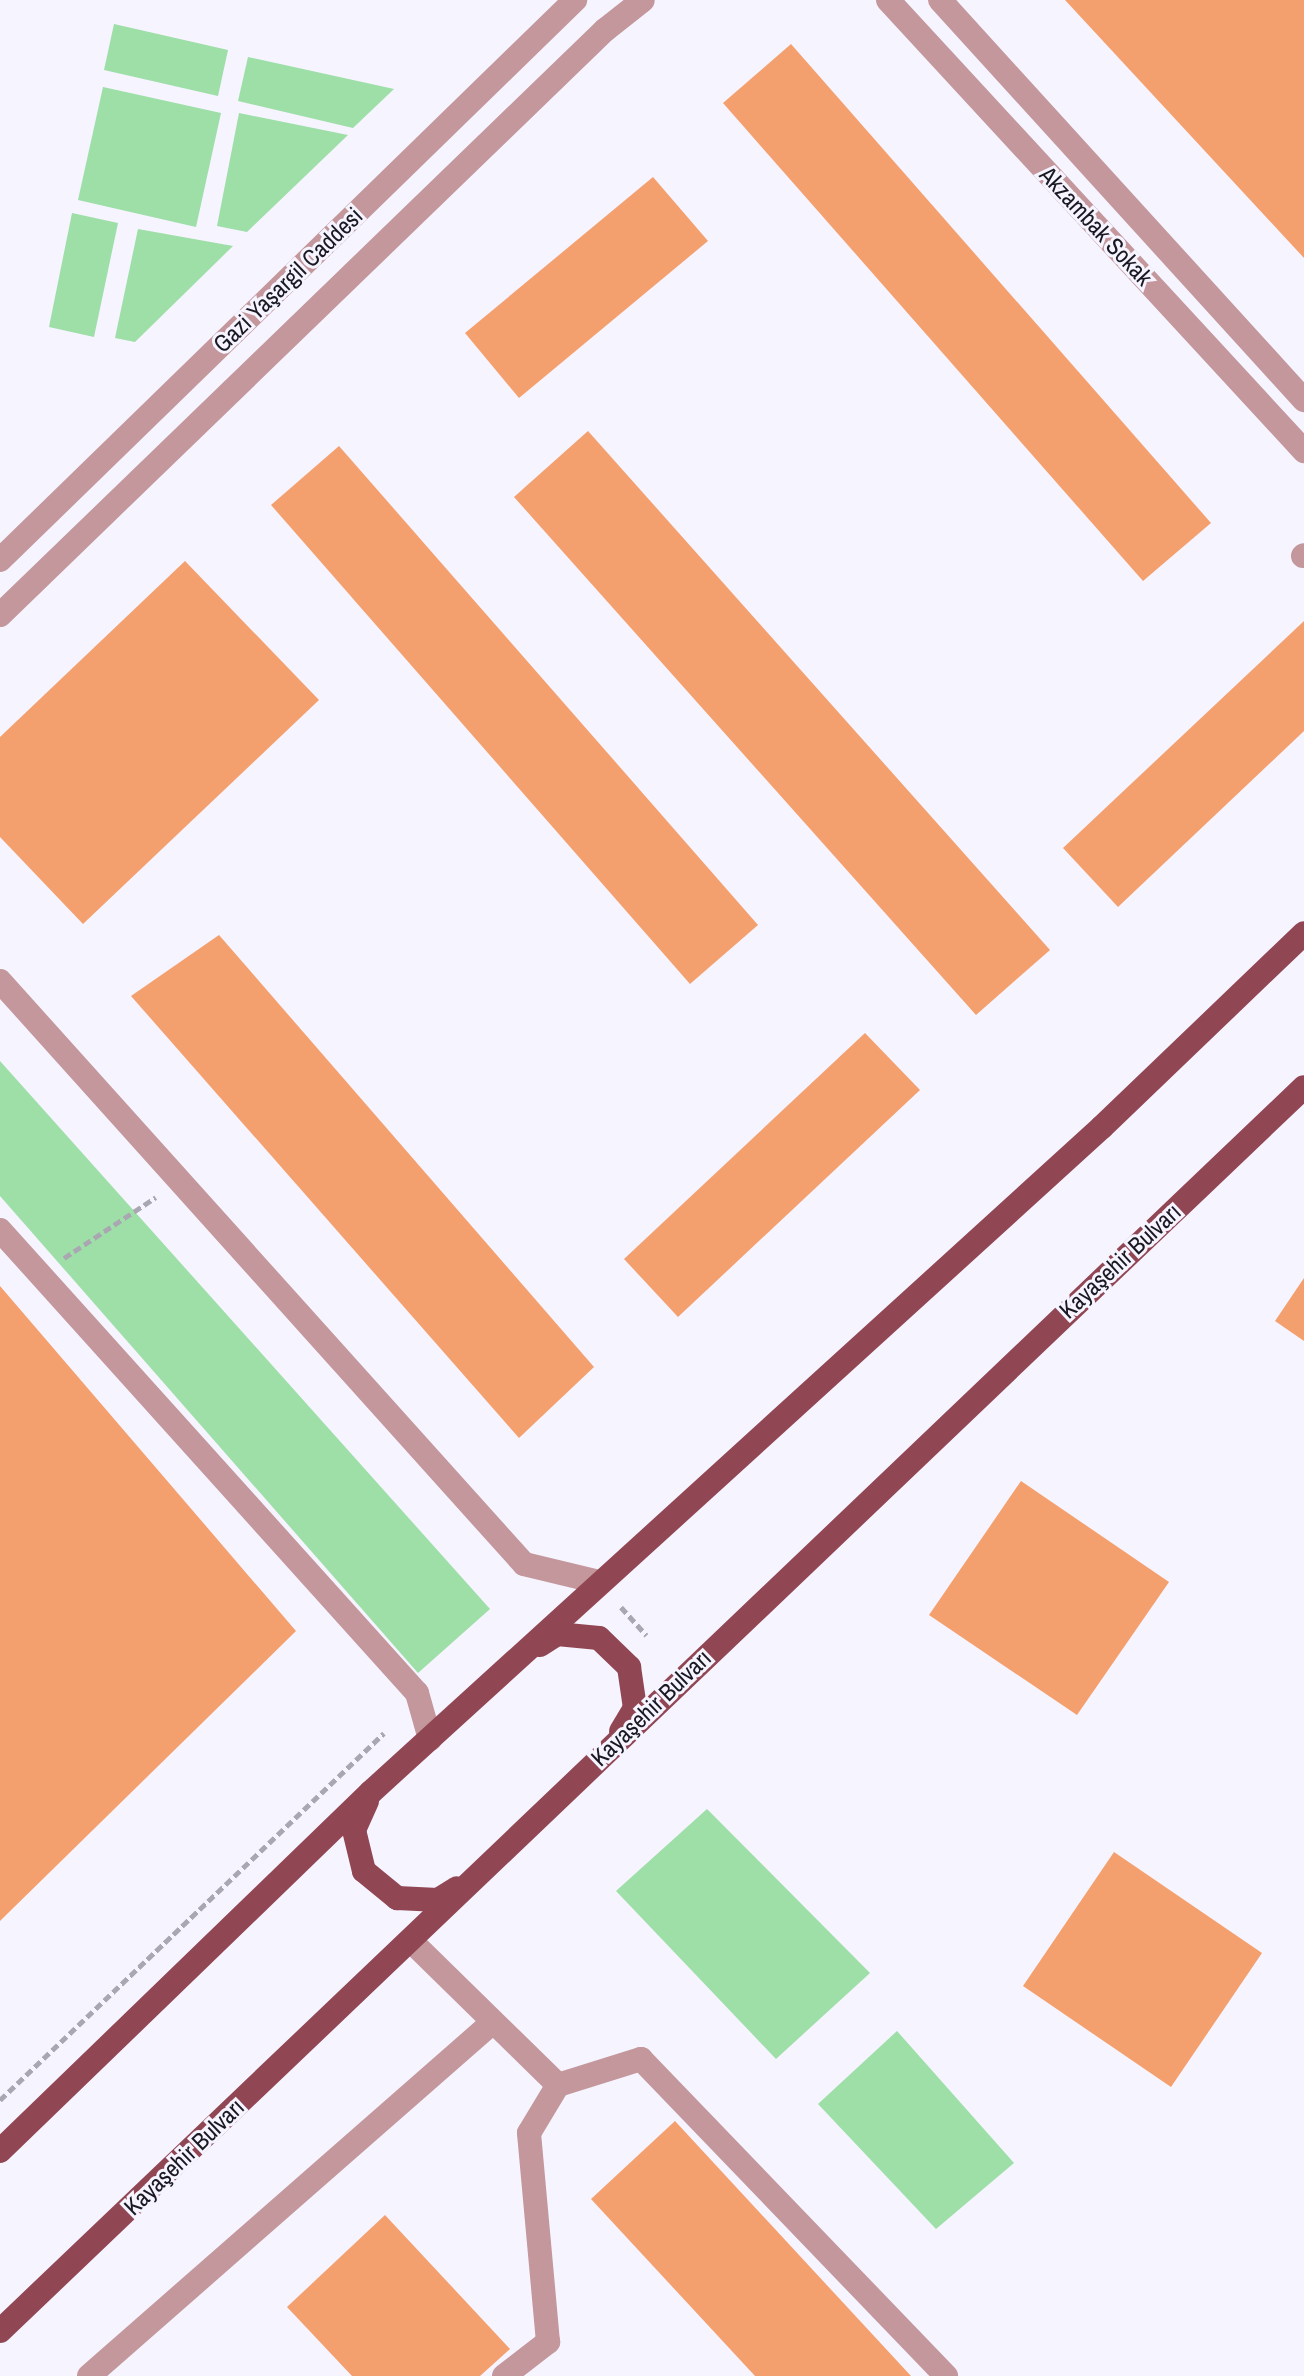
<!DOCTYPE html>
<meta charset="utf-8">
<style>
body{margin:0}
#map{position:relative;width:1304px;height:2376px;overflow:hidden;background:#f5f4ff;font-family:"Archivo Narrow",sans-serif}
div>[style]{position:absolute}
.green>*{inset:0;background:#9edea7}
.building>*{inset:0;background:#f4a06e}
.path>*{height:5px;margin-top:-2.5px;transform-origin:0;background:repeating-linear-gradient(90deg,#a9a8b2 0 8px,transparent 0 12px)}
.minor>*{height:24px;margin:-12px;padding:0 12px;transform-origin:12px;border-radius:12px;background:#c3979b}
.major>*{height:24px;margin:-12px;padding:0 12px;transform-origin:12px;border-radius:12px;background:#914653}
span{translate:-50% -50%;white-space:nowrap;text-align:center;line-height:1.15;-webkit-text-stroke:6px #f5f4ff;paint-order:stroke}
.street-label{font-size:24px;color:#1a1922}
</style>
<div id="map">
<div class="green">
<i style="clip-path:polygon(114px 24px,228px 50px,218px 96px,104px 70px)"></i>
<i style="clip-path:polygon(248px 57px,394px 89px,353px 128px,238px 101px)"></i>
<i style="clip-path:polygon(103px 87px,221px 113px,196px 227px,78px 200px)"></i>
<i style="clip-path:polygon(239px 113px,348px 135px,247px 232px,217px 226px)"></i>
<i style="clip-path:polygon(72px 213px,118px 223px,94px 337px,49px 327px)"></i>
<i style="clip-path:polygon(138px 229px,233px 246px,135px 342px,115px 338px)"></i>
<i style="clip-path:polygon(0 1061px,490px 1609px,418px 1673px,0 1196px)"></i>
<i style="clip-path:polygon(707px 1809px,870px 1973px,776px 2059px,616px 1891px)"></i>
<i style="clip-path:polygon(897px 2031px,1014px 2163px,936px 2229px,818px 2104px)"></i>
</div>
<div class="building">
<i style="clip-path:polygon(1065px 0,1304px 0,1304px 258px)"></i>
<i style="clip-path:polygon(791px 44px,1211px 523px,1143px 581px,723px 103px)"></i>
<i style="clip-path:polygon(653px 177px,708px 241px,519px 398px,465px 333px)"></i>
<i style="clip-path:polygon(588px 431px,1050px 950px,976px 1015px,514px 497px)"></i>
<i style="clip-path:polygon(339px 446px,758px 925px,690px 984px,271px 505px)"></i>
<i style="clip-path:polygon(185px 561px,319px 700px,83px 924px,0 837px,0 737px)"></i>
<i style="clip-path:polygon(1304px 621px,1304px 731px,1118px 907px,1063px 848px)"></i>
<i style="clip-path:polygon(219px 935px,594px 1367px,519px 1438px,131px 996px)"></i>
<i style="clip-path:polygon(865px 1033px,920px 1090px,678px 1317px,624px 1259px)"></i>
<i style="clip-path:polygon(1304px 1278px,1304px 1341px,1275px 1321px)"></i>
<i style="clip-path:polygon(0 1286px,296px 1631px,0 1921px)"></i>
<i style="clip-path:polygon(1021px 1481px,1169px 1582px,1077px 1715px,929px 1615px)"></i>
<i style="clip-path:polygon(1114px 1852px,1262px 1953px,1171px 2087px,1023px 1986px)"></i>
<i style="clip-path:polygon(675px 2121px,911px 2376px,755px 2376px,591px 2199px)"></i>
<i style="clip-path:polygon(385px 2215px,510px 2349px,480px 2376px,352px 2376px,287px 2307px)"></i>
</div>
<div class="path">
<i style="left:64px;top:1258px;width:110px;rotate:-33.5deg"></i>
<i style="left:621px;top:1607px;width:38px;rotate:48deg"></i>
<i style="left:0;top:2100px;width:531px;rotate:-43.7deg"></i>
</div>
<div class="minor">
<i style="left:888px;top:0;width:614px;rotate:47.31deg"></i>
<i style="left:940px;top:0;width:541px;rotate:47.7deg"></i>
<i style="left:1303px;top:556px;width:1px;rotate:-45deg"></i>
<i style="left:0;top:560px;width:803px;rotate:-44.24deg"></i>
<i style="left:0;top:615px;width:842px;rotate:-44.04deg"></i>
<i style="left:605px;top:30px;width:48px;rotate:-38.3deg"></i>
<i style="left:0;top:981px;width:784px;rotate:48.05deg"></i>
<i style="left:524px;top:1564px;width:77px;rotate:13.5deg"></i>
<i style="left:0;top:1230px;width:623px;rotate:47.99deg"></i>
<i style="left:417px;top:1693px;width:48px;rotate:74.2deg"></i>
<i style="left:411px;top:1941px;width:206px;rotate:44.4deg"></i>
<i style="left:558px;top:2085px;width:87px;rotate:-17.4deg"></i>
<i style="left:641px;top:2059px;width:440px;rotate:46.1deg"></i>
<i style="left:89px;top:2376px;width:537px;rotate:-41.23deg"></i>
<i style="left:504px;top:2376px;width:56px;rotate:-37.7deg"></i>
<i style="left:548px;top:2342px;width:210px;rotate:-95.2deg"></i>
<i style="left:529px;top:2133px;width:56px;rotate:-58.9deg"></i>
</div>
<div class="major">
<i style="left:540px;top:1645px;width:20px;rotate:-33deg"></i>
<i style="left:557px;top:1634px;width:42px;rotate:5.4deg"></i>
<i style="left:599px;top:1638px;width:42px;rotate:44deg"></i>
<i style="left:629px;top:1667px;width:41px;rotate:81.7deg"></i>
<i style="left:635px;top:1708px;width:27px;rotate:121deg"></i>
<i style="left:367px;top:1801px;width:32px;rotate:114deg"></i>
<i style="left:354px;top:1830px;width:42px;rotate:76.3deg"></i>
<i style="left:364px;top:1871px;width:43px;rotate:39.3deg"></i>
<i style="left:397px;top:1898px;width:41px;rotate:2.8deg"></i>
<i style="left:438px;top:1900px;width:22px;rotate:-32deg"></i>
<i style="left:0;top:2151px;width:516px;rotate:-44.06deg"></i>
<i style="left:371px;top:1792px;width:988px;rotate:-42.29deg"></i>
<i style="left:1102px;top:1127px;width:280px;rotate:-43.8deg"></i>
<i style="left:0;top:2331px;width:1802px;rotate:-43.65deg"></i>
</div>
<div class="street-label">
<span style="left:1096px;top:226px;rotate:47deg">Akzambak Sokak</span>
<span style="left:288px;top:280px;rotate:-44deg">Gazi Yaşargil Caddesi</span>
<span style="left:1120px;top:1261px;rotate:-43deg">Kayaşehir Bulvarı</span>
<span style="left:651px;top:1708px;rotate:-44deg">Kayaşehir Bulvarı</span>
<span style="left:184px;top:2157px;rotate:-44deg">Kayaşehir Bulvarı</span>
</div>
</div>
